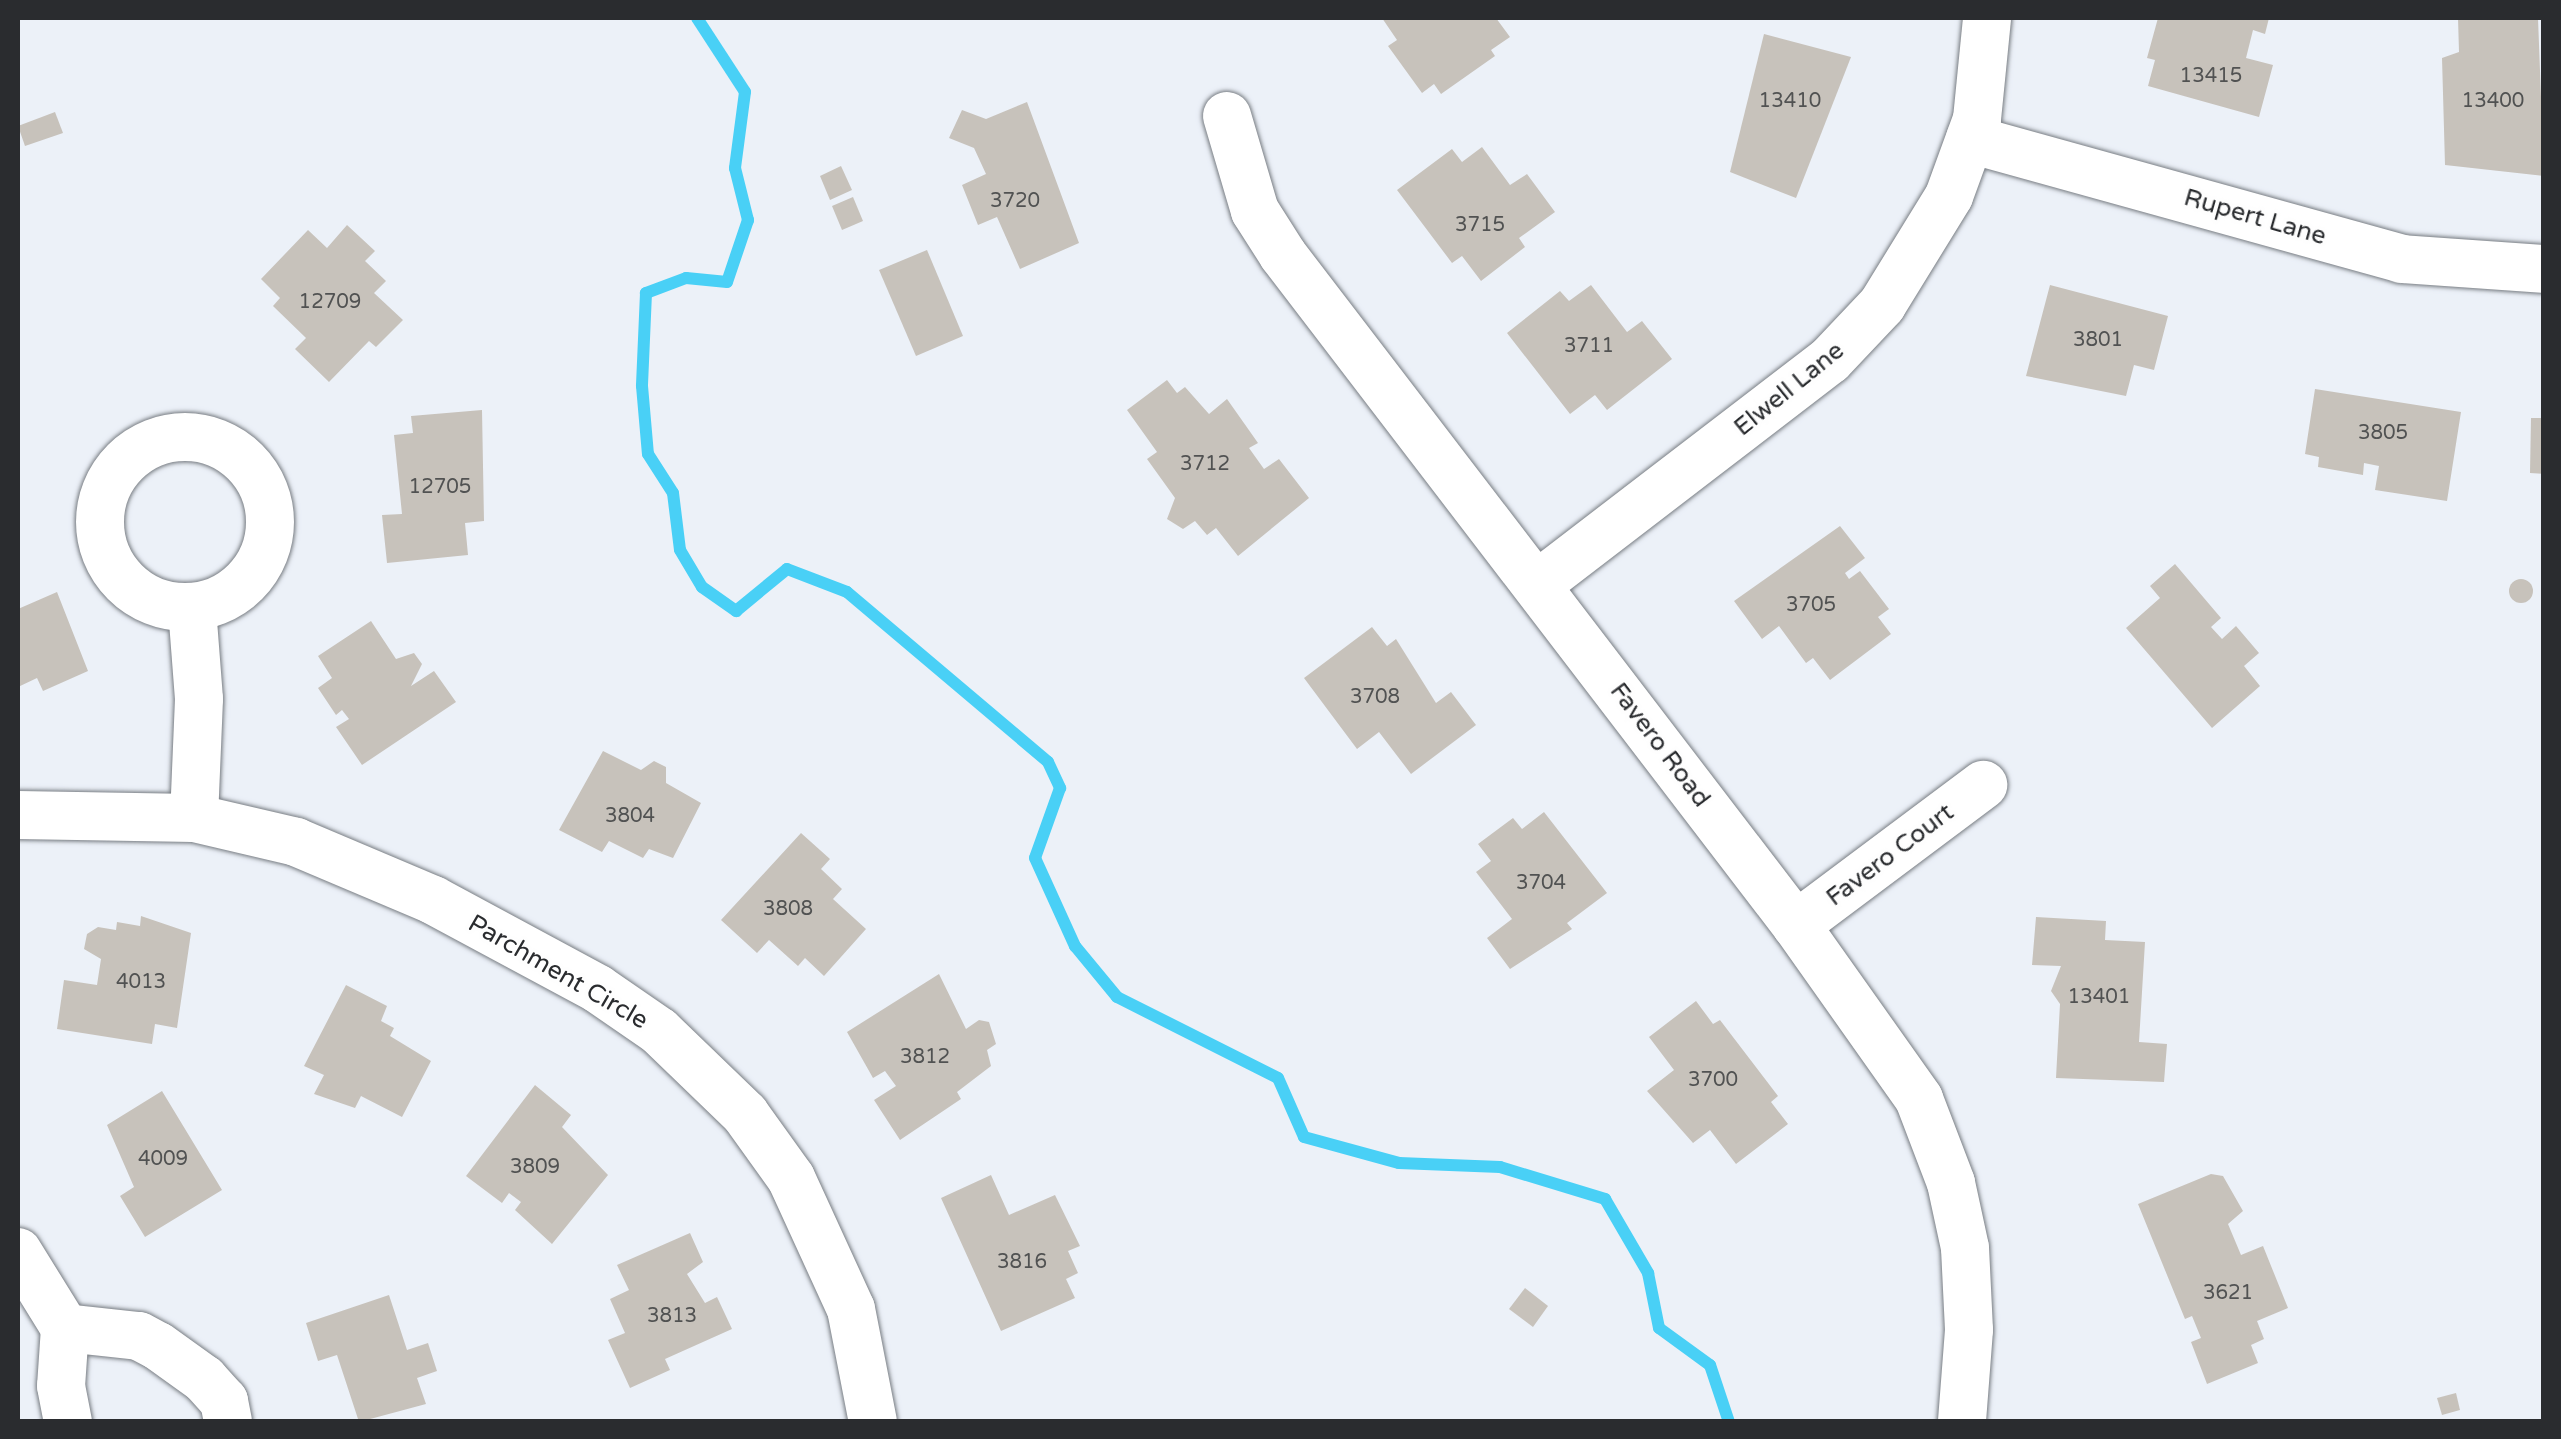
<!DOCTYPE html>
<style>
body{margin:0}
#map{position:relative;width:2561px;height:1439px;overflow:hidden;background:#ecf1f8;font-family:"Varela Round",sans-serif}
div>[style]{position:absolute}
.stream>*{height:12px;margin:-6px;padding:0 6px;transform-origin:6px;border-radius:6px;background:#49d0f6}
.building>*{inset:0;background:#c7c2bb}
.round{border-radius:50%}
.roads{filter:drop-shadow(0 0 2px #787d83) drop-shadow(0 0 2px #787d83)}
.minor>*{height:48px;margin:-24px;padding:0 24px;transform-origin:24px;border-radius:24px;background:#fff}
.minor>.ring{margin:-24px;padding:0;box-sizing:content-box;background:none;border:48px solid #fff;border-radius:50%}
span{translate:-50% -50%;white-space:nowrap;text-align:center;line-height:1.15;-webkit-text-stroke:8px #fefefe;paint-order:stroke}
.number-label{font-size:20px;color:#515252}
.number-label span{-webkit-text-stroke-width:0}
.street-label{font-size:25px;color:#2a2c2f}
.frame{position:absolute;inset:0;border:20px solid #2a2c2f;pointer-events:none}
</style>
<div id="map">
<div class="stream">
<i style="left:697px;top:18px;width:88px;rotate:57deg"></i>
<i style="left:745px;top:92px;width:77px;rotate:97.5deg"></i>
<i style="left:735px;top:168px;width:54px;rotate:76deg"></i>
<i style="left:748px;top:220px;width:65px;rotate:108.7deg"></i>
<i style="left:727px;top:282px;width:41px;rotate:-174.4deg"></i>
<i style="left:686px;top:278px;width:43px;rotate:159.4deg"></i>
<i style="left:646px;top:293px;width:93px;rotate:92.5deg"></i>
<i style="left:642px;top:386px;width:68px;rotate:85deg"></i>
<i style="left:648px;top:454px;width:46px;rotate:57.3deg"></i>
<i style="left:673px;top:493px;width:57px;rotate:83deg"></i>
<i style="left:680px;top:550px;width:43px;rotate:59.3deg"></i>
<i style="left:702px;top:587px;width:42px;rotate:35.2deg"></i>
<i style="left:736px;top:611px;width:66px;rotate:-39.5deg"></i>
<i style="left:787px;top:569px;width:64px;rotate:21deg"></i>
<i style="left:847px;top:592px;width:263px;rotate:40.2deg"></i>
<i style="left:1048px;top:762px;width:29px;rotate:65deg"></i>
<i style="left:1060px;top:788px;width:74px;rotate:109.7deg"></i>
<i style="left:1035px;top:858px;width:97px;rotate:65.6deg"></i>
<i style="left:1075px;top:946px;width:66px;rotate:50.5deg"></i>
<i style="left:1117px;top:997px;width:180px;rotate:26.7deg"></i>
<i style="left:1278px;top:1078px;width:64px;rotate:66.2deg"></i>
<i style="left:1304px;top:1137px;width:98px;rotate:15.3deg"></i>
<i style="left:1399px;top:1163px;width:101px;rotate:2.3deg"></i>
<i style="left:1500px;top:1167px;width:110px;rotate:16.9deg"></i>
<i style="left:1605px;top:1199px;width:86px;rotate:59.8deg"></i>
<i style="left:1648px;top:1273px;width:56px;rotate:78.7deg"></i>
<i style="left:1659px;top:1328px;width:63px;rotate:36deg"></i>
<i style="left:1710px;top:1365px;width:60px;rotate:71.6deg"></i>
</div>
<div class="building">
<i style="clip-path:polygon(1382px 18px,1496px 18px,1510px 37px,1491px 50px,1495px 56px,1441px 94px,1434px 84px,1422px 93px,1388px 46px,1397px 40px)"></i>
<i style="clip-path:polygon(2158px 18px,2269px 18px,2265px 34px,2253px 30px,2246px 58px,2273px 65px,2259px 117px,2148px 86px,2155px 60px,2147px 58px)"></i>
<i style="clip-path:polygon(2458px 18px,2538px 18px,2544px 176px,2445px 165px,2442px 58px,2459px 52px)"></i>
<i style="clip-path:polygon(1764px 34px,1851px 57px,1796px 198px,1730px 172px)"></i>
<i style="clip-path:polygon(1027px 102px,1079px 243px,1020px 269px,997px 217px,978px 225px,962px 185px,986px 174px,974px 148px,949px 138px,962px 110px,986px 119px)"></i>
<i style="clip-path:polygon(55px 112px,63px 133px,25px 146px,18px 126px)"></i>
<i style="clip-path:polygon(1482px 147px,1510px 185px,1527px 174px,1555px 212px,1519px 238px,1525px 247px,1481px 281px,1462px 256px,1452px 263px,1397px 190px,1452px 149px,1462px 162px)"></i>
<i style="clip-path:polygon(841px 166px,852px 190px,830px 200px,820px 176px)"></i>
<i style="clip-path:polygon(853px 197px,863px 221px,842px 230px,832px 206px)"></i>
<i style="clip-path:polygon(347px 225px,375px 251px,365px 261px,386px 281px,374px 293px,403px 320px,376px 347px,369px 341px,329px 382px,295px 349px,306px 338px,273px 306px,280px 298px,261px 279px,308px 230px,327px 248px)"></i>
<i style="clip-path:polygon(927px 250px,963px 336px,916px 356px,879px 270px)"></i>
<i style="clip-path:polygon(1591px 285px,1627px 332px,1642px 321px,1672px 359px,1607px 410px,1595px 395px,1570px 414px,1507px 333px,1560px 291px,1569px 301px)"></i>
<i style="clip-path:polygon(2050px 285px,2168px 316px,2154px 370px,2134px 365px,2126px 396px,2026px 376px)"></i>
<i style="clip-path:polygon(1167px 380px,1177px 393px,1185px 387px,1209px 414px,1227px 399px,1258px 443px,1249px 448px,1264px 469px,1279px 459px,1309px 498px,1238px 556px,1216px 528px,1207px 535px,1195px 521px,1183px 529px,1167px 519px,1175px 498px,1147px 459px,1157px 452px,1127px 410px)"></i>
<i style="clip-path:polygon(2315px 389px,2461px 412px,2447px 501px,2375px 490px,2379px 466px,2364px 463px,2363px 475px,2318px 467px,2319px 457px,2305px 454px)"></i>
<i style="clip-path:polygon(482px 410px,484px 521px,465px 523px,468px 555px,387px 563px,382px 515px,402px 514px,394px 435px,413px 433px,411px 416px)"></i>
<i style="clip-path:polygon(2531px 418px,2544px 418px,2544px 474px,2530px 473px)"></i>
<i style="clip-path:polygon(1840px 526px,1865px 558px,1845px 573px,1849px 579px,1860px 571px,1889px 609px,1878px 617px,1891px 634px,1830px 680px,1813px 658px,1806px 663px,1779px 626px,1762px 639px,1734px 601px)"></i>
<i style="clip-path:polygon(2175px 564px,2221px 618px,2211px 627px,2222px 639px,2236px 626px,2259px 653px,2244px 666px,2260px 686px,2212px 728px,2126px 628px,2160px 598px,2150px 586px)"></i>
<i class="round" style="left:2509px;top:579px;width:24px;height:24px"></i>
<i style="clip-path:polygon(57px 592px,88px 671px,43px 691px,37px 678px,18px 687px,18px 609px)"></i>
<i style="clip-path:polygon(371px 621px,396px 659px,414px 653px,422px 664px,411px 686px,434px 671px,456px 702px,362px 765px,336px 727px,349px 719px,342px 710px,336px 715px,318px 688px,332px 678px,318px 656px)"></i>
<i style="clip-path:polygon(1372px 627px,1387px 646px,1396px 639px,1436px 703px,1451px 692px,1476px 725px,1411px 774px,1379px 732px,1357px 749px,1304px 678px)"></i>
<i style="clip-path:polygon(603px 751px,641px 770px,654px 761px,666px 767px,666px 783px,701px 803px,673px 858px,649px 849px,643px 858px,609px 841px,602px 852px,559px 830px)"></i>
<i style="clip-path:polygon(1544px 812px,1607px 893px,1567px 923px,1572px 929px,1510px 969px,1487px 938px,1512px 919px,1476px 872px,1491px 861px,1478px 844px,1513px 818px,1522px 829px)"></i>
<i style="clip-path:polygon(801px 833px,830px 859px,821px 869px,842px 889px,833px 899px,866px 929px,824px 976px,805px 958px,798px 966px,769px 940px,757px 953px,721px 920px)"></i>
<i style="clip-path:polygon(141px 916px,191px 933px,177px 1028px,155px 1024px,152px 1044px,57px 1029px,64px 980px,97px 985px,101px 959px,84px 949px,87px 934px,98px 927px,116px 930px,117px 922px,140px 926px)"></i>
<i style="clip-path:polygon(2036px 917px,2106px 921px,2105px 940px,2145px 942px,2139px 1042px,2167px 1044px,2164px 1082px,2056px 1078px,2060px 1004px,2051px 991px,2061px 966px,2032px 965px)"></i>
<i style="clip-path:polygon(939px 974px,966px 1029px,979px 1020px,989px 1022px,996px 1044px,987px 1050px,991px 1066px,957px 1092px,961px 1099px,900px 1140px,874px 1100px,896px 1086px,885px 1071px,873px 1078px,847px 1032px)"></i>
<i style="clip-path:polygon(346px 985px,387px 1006px,381px 1021px,394px 1028px,390px 1036px,431px 1061px,402px 1117px,361px 1096px,355px 1108px,314px 1094px,324px 1075px,304px 1066px)"></i>
<i style="clip-path:polygon(1696px 1001px,1713px 1024px,1720px 1020px,1778px 1096px,1771px 1102px,1788px 1124px,1736px 1164px,1710px 1130px,1693px 1143px,1647px 1091px,1674px 1070px,1649px 1037px)"></i>
<i style="clip-path:polygon(535px 1085px,571px 1115px,562px 1127px,608px 1175px,552px 1244px,515px 1210px,521px 1202px,509px 1193px,502px 1203px,466px 1176px)"></i>
<i style="clip-path:polygon(162px 1091px,222px 1190px,145px 1237px,120px 1196px,134px 1187px,107px 1125px)"></i>
<i style="clip-path:polygon(2211px 1174px,2223px 1176px,2243px 1211px,2228px 1224px,2241px 1255px,2263px 1246px,2288px 1308px,2257px 1321px,2264px 1339px,2251px 1345px,2258px 1363px,2207px 1384px,2191px 1342px,2201px 1338px,2192px 1316px,2185px 1319px,2138px 1204px)"></i>
<i style="clip-path:polygon(991px 1175px,1009px 1215px,1055px 1195px,1080px 1246px,1068px 1251px,1078px 1273px,1066px 1279px,1075px 1298px,1001px 1331px,941px 1198px)"></i>
<i style="clip-path:polygon(690px 1233px,703px 1262px,687px 1274px,705px 1303px,717px 1297px,732px 1329px,665px 1359px,670px 1370px,630px 1388px,608px 1340px,625px 1333px,610px 1299px,629px 1290px,617px 1265px)"></i>
<i style="clip-path:polygon(1525px 1288px,1548px 1306px,1533px 1327px,1509px 1309px)"></i>
<i style="clip-path:polygon(389px 1295px,407px 1350px,428px 1343px,437px 1371px,417px 1378px,426px 1404px,359px 1422px,337px 1355px,318px 1361px,306px 1323px)"></i>
<i style="clip-path:polygon(2456px 1393px,2460px 1410px,2442px 1415px,2437px 1398px)"></i>
</div>
<div class="roads">
<div class="minor">
<i style="left:1227px;top:116px;width:99px;rotate:73.6deg"></i>
<i style="left:1255px;top:211px;width:52px;rotate:57.5deg"></i>
<i style="left:1283px;top:255px;width:844px;rotate:52.56deg"></i>
<i style="left:1796px;top:925px;width:213px;rotate:54.7deg"></i>
<i style="left:1919px;top:1099px;width:90px;rotate:69.1deg"></i>
<i style="left:1951px;top:1183px;width:66px;rotate:77.8deg"></i>
<i style="left:1965px;top:1248px;width:82px;rotate:87.2deg"></i>
<i style="left:1969px;top:1330px;width:92px;rotate:94.4deg"></i>
<i style="left:1970px;top:139px;width:448px;rotate:15.5deg"></i>
<i style="left:2402px;top:259px;width:142px;rotate:4deg"></i>
<i class="ring" style="left:100px;top:437px;width:122px;height:122px"></i>
<i style="left:1538px;top:584px;width:368px;rotate:-37.5deg"></i>
<i style="left:1830px;top:360px;width:76px;rotate:-46.6deg"></i>
<i style="left:1882px;top:305px;width:128px;rotate:-58.4deg"></i>
<i style="left:1949px;top:196px;width:82px;rotate:-70deg"></i>
<i style="left:1977px;top:119px;width:101px;rotate:-84.3deg"></i>
<i style="left:192px;top:608px;width:91px;rotate:85.6deg"></i>
<i style="left:199px;top:699px;width:119px;rotate:92.4deg"></i>
<i style="left:18px;top:815px;width:176px;rotate:1deg"></i>
<i style="left:194px;top:818px;width:105px;rotate:13.2deg"></i>
<i style="left:296px;top:842px;width:149px;rotate:22.9deg"></i>
<i style="left:433px;top:900px;width:187px;rotate:28.3deg"></i>
<i style="left:598px;top:989px;width:74px;rotate:34.5deg"></i>
<i style="left:659px;top:1031px;width:120px;rotate:44deg"></i>
<i style="left:745px;top:1114px;width:79px;rotate:54.3deg"></i>
<i style="left:791px;top:1178px;width:144px;rotate:65.4deg"></i>
<i style="left:851px;top:1309px;width:115px;rotate:79deg"></i>
<i style="left:1796px;top:925px;width:234px;rotate:-36.8deg"></i>
<i style="left:18px;top:1252px;width:89px;rotate:58.3deg"></i>
<i style="left:65px;top:1328px;width:58px;rotate:93.9deg"></i>
<i style="left:61px;top:1386px;width:37px;rotate:79deg"></i>
<i style="left:65px;top:1328px;width:74px;rotate:6.2deg"></i>
<i style="left:139px;top:1336px;width:21px;rotate:28deg"></i>
<i style="left:158px;top:1346px;width:57px;rotate:35.7deg"></i>
<i style="left:204px;top:1379px;width:30px;rotate:48deg"></i>
<i style="left:224px;top:1401px;width:21px;rotate:79deg"></i>
</div>
</div>
<div class="number-label">
<span style="left:2211px;top:76px">13415</span>
<span style="left:1790px;top:101px">13410</span>
<span style="left:2493px;top:101px">13400</span>
<span style="left:1015px;top:201px">3720</span>
<span style="left:1480px;top:225px">3715</span>
<span style="left:330px;top:302px">12709</span>
<span style="left:2098px;top:340px">3801</span>
<span style="left:1589px;top:346px">3711</span>
<span style="left:2383px;top:433px">3805</span>
<span style="left:1205px;top:464px">3712</span>
<span style="left:440px;top:487px">12705</span>
<span style="left:1811px;top:605px">3705</span>
<span style="left:1375px;top:697px">3708</span>
<span style="left:630px;top:816px">3804</span>
<span style="left:1541px;top:883px">3704</span>
<span style="left:788px;top:909px">3808</span>
<span style="left:141px;top:982px">4013</span>
<span style="left:2099px;top:997px">13401</span>
<span style="left:925px;top:1057px">3812</span>
<span style="left:1713px;top:1080px">3700</span>
<span style="left:163px;top:1159px">4009</span>
<span style="left:535px;top:1167px">3809</span>
<span style="left:1022px;top:1262px">3816</span>
<span style="left:2228px;top:1293px">3621</span>
<span style="left:672px;top:1316px">3813</span>
</div>
<div class="street-label">
<span style="left:2255px;top:217px;rotate:16deg">Rupert Lane</span>
<span style="left:1789px;top:389px;rotate:-39deg">Elwell Lane</span>
<span style="left:1660px;top:745px;rotate:53deg">Favero Road</span>
<span style="left:1890px;top:855px;rotate:-37deg">Favero Court</span>
<span style="left:558px;top:972px;rotate:30deg">Parchment Circle</span>
</div>
<div class="frame"></div>
</div>
